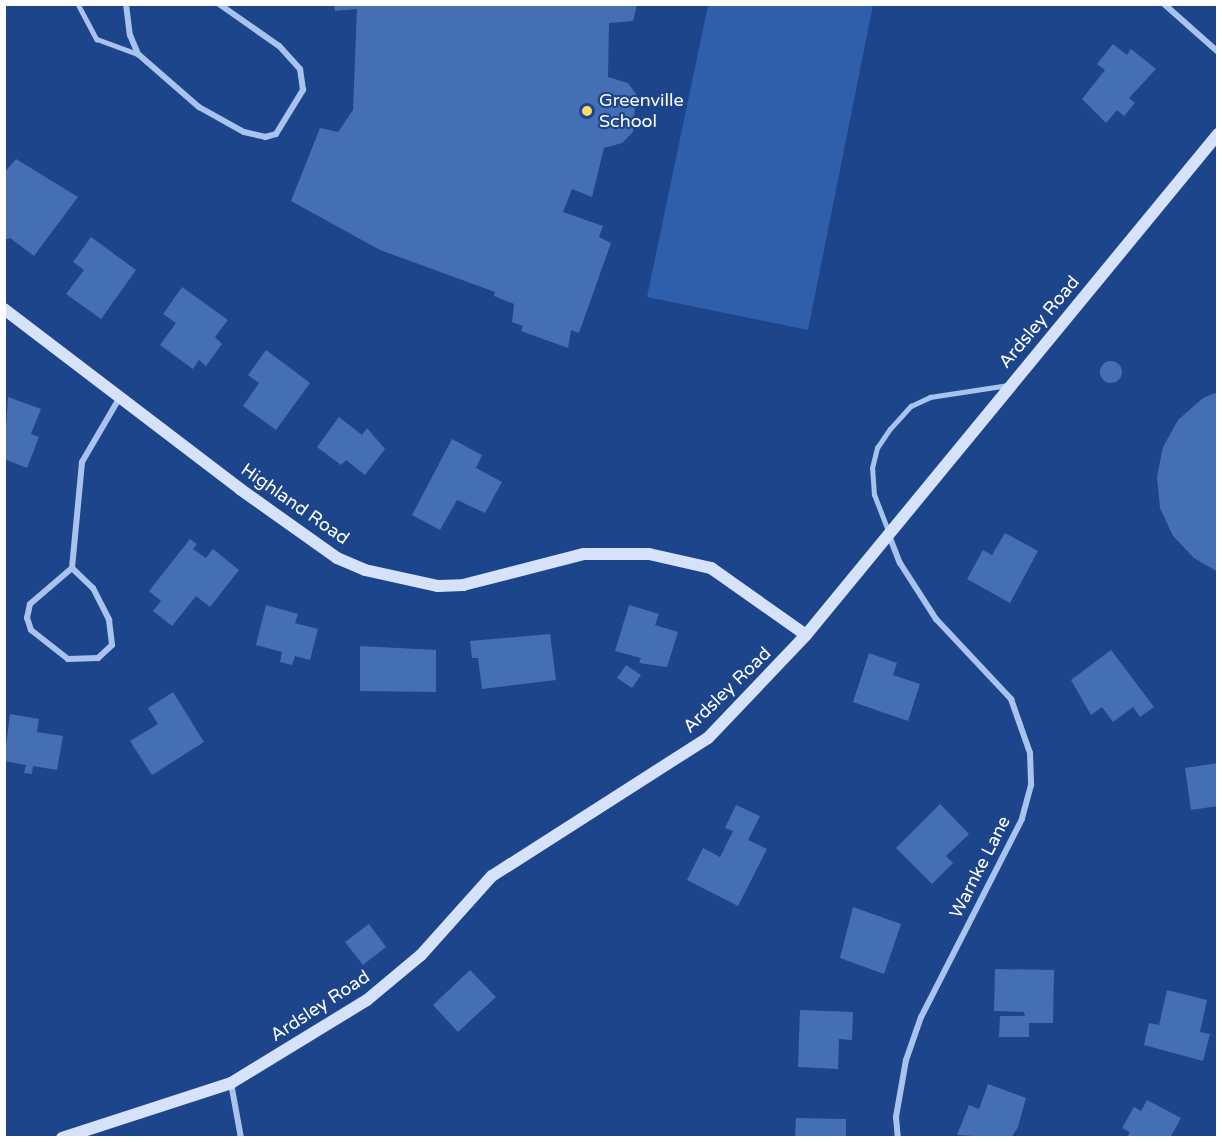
<!DOCTYPE html>
<style>
body{margin:0}
#map{position:relative;width:1222px;height:1142px;overflow:hidden;background:#1c458c;font-family:"Varela Round",sans-serif}
div>[style]{position:absolute}
.green>*{inset:0;background:#2f5eaa}
.building>*{inset:0;background:#446fb4}
.round{border-radius:50%}
.lane>*{height:4.5px;margin:-2.25px;padding:0 2.25px;transform-origin:2.25px;border-radius:2.25px;background:#a8c3ed}
.street>*{height:6px;margin:-3px;padding:0 3px;transform-origin:3px;border-radius:3px;background:#a8c3ed}
.secondary>*{height:12px;margin:-6px;padding:0 6px;transform-origin:6px;border-radius:6px;background:#d5e2f9}
.dots>*{width:16px;height:16px;translate:-50% -50%;box-sizing:border-box;border:3px solid #1c458c;border-radius:50%}
span{translate:-50% -50%;white-space:nowrap;text-align:center;line-height:1.15;-webkit-text-stroke:4.5px #1c458c;paint-order:stroke}
.poi-label{font-size:18px;color:#fff}
.left{translate:0 -50%;text-align:left}
.street-label{font-size:18px;color:#fff}
.frame{position:absolute;inset:0;border:6px solid #fff;pointer-events:none}
</style>
<div id="map">
<div class="green">
<i style="clip-path:polygon(708px 5px,873px 5px,808px 330px,647px 297px)"></i>
</div>
<div class="building">
<i style="clip-path:polygon(334px 5px,637px 5px,633px 21px,609px 23px,608px 77px,628px 83px,636px 94px,633px 132px,622px 143px,604px 148px,592px 197px,572px 189px,563px 212px,603px 226px,599px 237px,611px 243px,579px 333px,571px 330px,568px 348px,521px 331px,523px 326px,512px 322px,514px 304px,494px 296px,495px 292px,380px 250px,291px 201px,320px 128px,338px 132px,353px 110px,357px 9px,335px 11px)"></i>
<i style="clip-path:polygon(1113px 44px,1127px 55px,1131px 49px,1156px 69px,1129px 98px,1135px 103px,1124px 116px,1117px 110px,1106px 123px,1082px 99px,1105px 70px,1097px 64px)"></i>
<i style="clip-path:polygon(16px 159px,78px 197px,34px 256px,10px 238px,4px 240px,4px 173px)"></i>
<i style="clip-path:polygon(91px 237px,136px 270px,101px 319px,66px 294px,84px 270px,73px 262px)"></i>
<i style="clip-path:polygon(182px 287px,228px 320px,215px 337px,222px 344px,206px 366px,199px 360px,193px 369px,160px 345px,176px 323px,163px 314px)"></i>
<i style="clip-path:polygon(266px 350px,310px 383px,276px 430px,243px 406px,259px 383px,248px 375px)"></i>
<i class="round" style="left:1100px;top:361px;width:22px;height:22px"></i>
<i style="clip-path:polygon(1218px 392px,1218px 572px,1194px 558px,1173px 536px,1160px 508px,1157px 477px,1163px 447px,1178px 420px,1203px 398px)"></i>
<i style="clip-path:polygon(8px 397px,41px 409px,31px 434px,39px 437px,27px 468px,4px 459px)"></i>
<i style="clip-path:polygon(339px 417px,362px 435px,367px 428px,385px 449px,365px 475px,346px 460px,341px 465px,317px 447px)"></i>
<i style="clip-path:polygon(452px 439px,482px 455px,476px 468px,502px 482px,485px 513px,457px 500px,440px 530px,412px 515px)"></i>
<i style="clip-path:polygon(1005px 533px,1038px 551px,1010px 603px,967px 579px,983px 550px,992px 555px)"></i>
<i style="clip-path:polygon(190px 539px,197px 544px,193px 549px,206px 558px,213px 549px,239px 570px,210px 607px,196px 596px,172px 626px,153px 611px,161px 601px,149px 591px)"></i>
<i style="clip-path:polygon(266px 605px,298px 614px,295px 623px,318px 629px,310px 660px,295px 656px,292px 665px,280px 662px,282px 652px,256px 645px)"></i>
<i style="clip-path:polygon(629px 605px,659px 614px,655px 625px,678px 632px,667px 667px,639px 663px,641px 658px,615px 651px)"></i>
<i style="clip-path:polygon(550px 634px,556px 680px,482px 689px,478px 658px,472px 658px,470px 641px)"></i>
<i style="clip-path:polygon(360px 646px,436px 650px,436px 692px,360px 691px)"></i>
<i style="clip-path:polygon(1111px 650px,1154px 707px,1140px 717px,1133px 707px,1113px 722px,1102px 707px,1091px 715px,1071px 680px)"></i>
<i style="clip-path:polygon(869px 653px,897px 663px,893px 675px,920px 684px,908px 721px,853px 702px)"></i>
<i style="clip-path:polygon(626px 665px,641px 675px,632px 688px,617px 678px)"></i>
<i style="clip-path:polygon(173px 692px,204px 742px,152px 775px,130px 741px,158px 724px,148px 708px)"></i>
<i style="clip-path:polygon(10px 714px,39px 719px,37px 732px,63px 736px,57px 770px,33px 766px,32px 774px,24px 773px,26px 765px,4px 761px)"></i>
<i style="clip-path:polygon(1218px 763px,1218px 806px,1191px 810px,1185px 768px)"></i>
<i style="clip-path:polygon(940px 804px,969px 834px,946px 856px,953px 863px,932px 884px,896px 848px)"></i>
<i style="clip-path:polygon(736px 805px,760px 816px,748px 840px,767px 849px,738px 906px,687px 880px,703px 848px,720px 857px,733px 831px,725px 828px)"></i>
<i style="clip-path:polygon(853px 907px,901px 924px,884px 974px,840px 958px)"></i>
<i style="clip-path:polygon(369px 924px,386px 947px,363px 965px,345px 942px)"></i>
<i style="clip-path:polygon(995px 969px,1054px 970px,1053px 1023px,1029px 1023px,1029px 1037px,999px 1037px,1000px 1016px,1025px 1016px,1024px 1012px,994px 1011px)"></i>
<i style="clip-path:polygon(470px 970px,496px 997px,458px 1032px,433px 1005px)"></i>
<i style="clip-path:polygon(1167px 990px,1207px 1000px,1200px 1032px,1210px 1034px,1203px 1061px,1144px 1045px,1149px 1023px,1159px 1025px)"></i>
<i style="clip-path:polygon(800px 1010px,853px 1012px,852px 1040px,839px 1039px,838px 1069px,798px 1067px)"></i>
<i style="clip-path:polygon(988px 1084px,1026px 1098px,1018px 1127px,1011px 1138px,957px 1135px,969px 1105px,979px 1109px)"></i>
<i style="clip-path:polygon(1147px 1100px,1181px 1118px,1170px 1138px,1127px 1138px,1130px 1132px,1122px 1128px,1134px 1107px,1141px 1111px)"></i>
<i style="clip-path:polygon(796px 1118px,846px 1119px,846px 1138px,795px 1138px)"></i>
</div>
<div class="lane">
<i style="left:78px;top:4px;width:40px;rotate:62deg"></i>
<i style="left:97px;top:39px;width:44px;rotate:20.1deg"></i>
<i style="left:888px;top:531px;width:39px;rotate:-111deg"></i>
<i style="left:874px;top:495px;width:27px;rotate:-94deg"></i>
<i style="left:872px;top:468px;width:21px;rotate:-76deg"></i>
<i style="left:877px;top:448px;width:23px;rotate:-56deg"></i>
<i style="left:890px;top:429px;width:31px;rotate:-48deg"></i>
<i style="left:911px;top:406px;width:21px;rotate:-25deg"></i>
<i style="left:930px;top:397px;width:79px;rotate:-8.7deg"></i>
</div>
<div class="street">
<i style="left:126px;top:4px;width:31px;rotate:83deg"></i>
<i style="left:130px;top:35px;width:21px;rotate:67deg"></i>
<i style="left:138px;top:54px;width:81px;rotate:41deg"></i>
<i style="left:199px;top:107px;width:51px;rotate:29.1deg"></i>
<i style="left:244px;top:132px;width:22px;rotate:13deg"></i>
<i style="left:265px;top:137px;width:11px;rotate:-15deg"></i>
<i style="left:276px;top:134px;width:52px;rotate:-58.5deg"></i>
<i style="left:303px;top:90px;width:21px;rotate:-98deg"></i>
<i style="left:300px;top:69px;width:31px;rotate:-132deg"></i>
<i style="left:279px;top:46px;width:73px;rotate:-145deg"></i>
<i style="left:1164px;top:4px;width:72px;rotate:41.6deg"></i>
<i style="left:889px;top:535px;width:30px;rotate:69deg"></i>
<i style="left:900px;top:563px;width:67px;rotate:57.3deg"></i>
<i style="left:936px;top:619px;width:110px;rotate:46.8deg"></i>
<i style="left:1011px;top:699px;width:57px;rotate:70.6deg"></i>
<i style="left:1030px;top:753px;width:32px;rotate:88deg"></i>
<i style="left:1031px;top:785px;width:35px;rotate:105deg"></i>
<i style="left:1022px;top:819px;width:222px;rotate:117deg"></i>
<i style="left:921px;top:1017px;width:46px;rotate:109.2deg"></i>
<i style="left:906px;top:1060px;width:58px;rotate:100deg"></i>
<i style="left:896px;top:1117px;width:21px;rotate:85deg"></i>
<i style="left:72px;top:568px;width:29px;rotate:44deg"></i>
<i style="left:93px;top:588px;width:36px;rotate:63deg"></i>
<i style="left:109px;top:620px;width:25px;rotate:83deg"></i>
<i style="left:112px;top:645px;width:19px;rotate:137deg"></i>
<i style="left:98px;top:658px;width:30px;rotate:178deg"></i>
<i style="left:68px;top:659px;width:47px;rotate:-141.9deg"></i>
<i style="left:31px;top:630px;width:13px;rotate:-108deg"></i>
<i style="left:27px;top:618px;width:14px;rotate:-78deg"></i>
<i style="left:30px;top:604px;width:55px;rotate:-40.6deg"></i>
<i style="left:72px;top:568px;width:106px;rotate:-84.6deg"></i>
<i style="left:82px;top:462px;width:75px;rotate:-59.7deg"></i>
<i style="left:231px;top:1083px;width:56px;rotate:79.7deg"></i>
</div>
<div class="secondary">
<i style="left:4px;top:309px;width:297px;rotate:37.3deg"></i>
<i style="left:240px;top:489px;width:119px;rotate:35.4deg"></i>
<i style="left:337px;top:558px;width:30px;rotate:23deg"></i>
<i style="left:365px;top:570px;width:75px;rotate:12.4deg"></i>
<i style="left:438px;top:586px;width:25px;rotate:-2deg"></i>
<i style="left:463px;top:585px;width:125px;rotate:-14.4deg"></i>
<i style="left:584px;top:554px;width:65px"></i>
<i style="left:649px;top:554px;width:64px;rotate:12.7deg"></i>
<i style="left:711px;top:568px;width:116px;rotate:35.2deg"></i>
<i style="left:62px;top:1138px;width:178px;rotate:-18deg"></i>
<i style="left:231px;top:1083px;width:159px;rotate:-31.4deg"></i>
<i style="left:367px;top:1000px;width:70px;rotate:-39.8deg"></i>
<i style="left:421px;top:955px;width:106px;rotate:-48.1deg"></i>
<i style="left:492px;top:876px;width:256px;rotate:-32.6deg"></i>
<i style="left:708px;top:738px;width:142px;rotate:-46.4deg"></i>
<i style="left:806px;top:635px;width:649px;rotate:-50.57deg"></i>
</div>
<div class="dots">
<i style="left:587px;top:111px;background:#fddc66"></i>
</div>
<div class="poi-label">
<span class="left" style="left:599px;top:111px">Greenville<br>School</span>
</div>
<div class="street-label">
<span style="left:1039px;top:322px;rotate:-50deg">Ardsley Road</span>
<span style="left:295px;top:504px;rotate:35deg">Highland Road</span>
<span style="left:727px;top:690px;rotate:-44deg">Ardsley Road</span>
<span style="left:980px;top:867px;rotate:-63deg">Warnke Lane</span>
<span style="left:320px;top:1006px;rotate:-33deg">Ardsley Road</span>
</div>
<div class="frame"></div>
</div>
